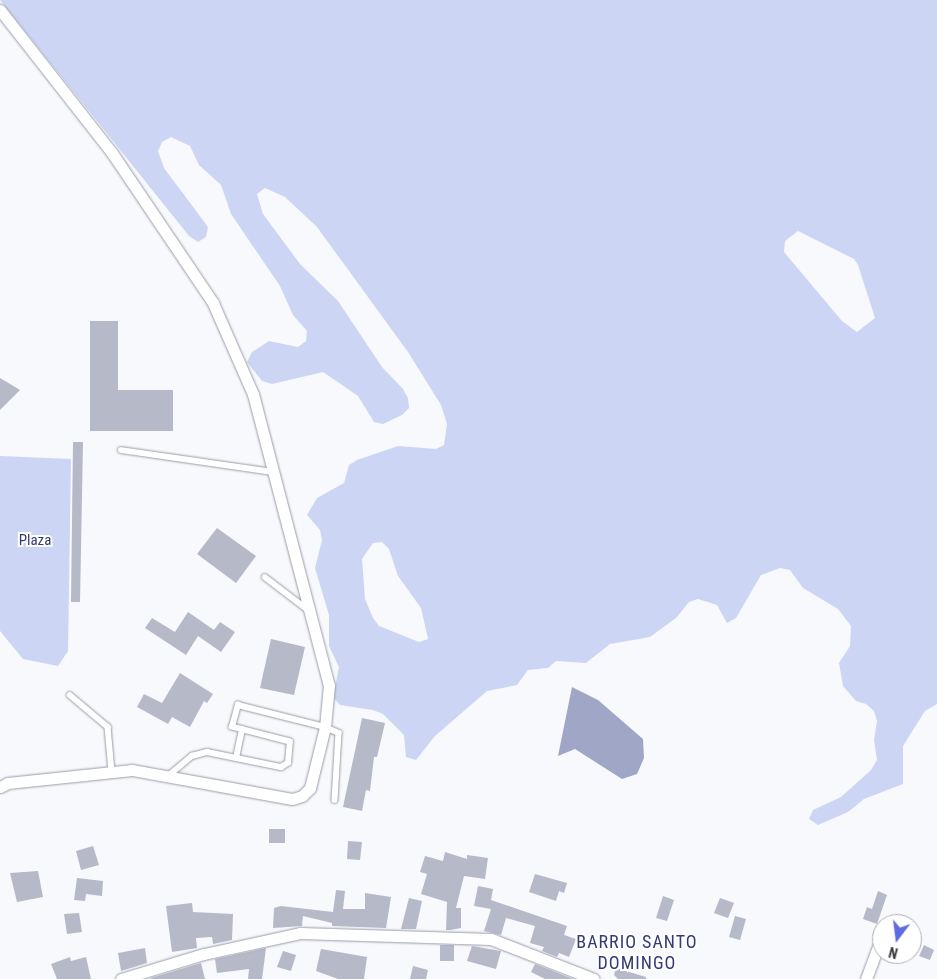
<!DOCTYPE html>
<style>
body{margin:0}
#map{position:relative;width:937px;height:979px;overflow:hidden;background:#f8f9fc;font-family:"Roboto Condensed",sans-serif}
div>[style]{position:absolute}
.green>*{inset:0;background:#cdd5f5}
.water>*{inset:0;background:#9fa6c6}
.building>*{inset:0;background:#b5b9c8}
.roads{filter:drop-shadow(0 0 1px #999cab) drop-shadow(0 0 1px #999cab)}
.service>*{height:5.5px;margin:-2.75px;padding:0 2.75px;transform-origin:2.75px;border-radius:2.75px;background:#fff}
.minor>*{height:11px;margin:-5.5px;padding:0 5.5px;transform-origin:5.5px;border-radius:5.5px;background:#fff}
span{translate:-50% -50%;white-space:nowrap;text-align:center;line-height:1.15;-webkit-text-stroke:4px #fff;paint-order:stroke}
.park-label{font-size:15px;color:#343c67}
.quarter-label{font-size:18px;color:#333b76;letter-spacing:1px}
.north{position:absolute;left:872px;top:914px;width:50px;height:50px;box-sizing:border-box;background:#fff;border:1px solid #aeafb1;border-radius:50%;rotate:195deg;font-size:14px;font-weight:700;line-height:20px;text-align:center;color:#34363c}
.north::after{content:'';display:block;margin:auto;width:18px;height:22px;background:#5e6be3;clip-path:polygon(50% 0,100% 100%,50% 72%,0 100%)}
</style>
<div id="map">
<div class="green">
<i style="clip-path:polygon(evenodd,0 0,937px 0,937px 704px,925px 711px,903px 746px,903px 784px,864px 799px,848px 812px,818px 825px,809px 819px,813px 810px,841px 797px,871px 770px,877px 760px,874px 740px,877px 721px,874px 711px,866px 704px,856px 701px,843px 686px,839px 663px,850px 646px,851px 626px,838px 609px,803px 588px,790px 570px,780px 568px,761px 575px,736px 618px,727px 623px,717px 605px,698px 599px,689px 602px,676px 618px,650px 637px,610px 644px,586px 663px,556px 661px,548px 668px,528px 670px,517px 685px,487px 691px,435px 736px,416px 760px,406px 757px,404px 735px,383px 714px,373px 710px,340px 705px,333px 697px,339px 667px,329px 646px,329px 615px,315px 568px,322px 540px,320px 530px,307px 515px,317px 498px,344px 483px,349px 465px,357px 460px,398px 446px,436px 449px,444px 445px,447px 424px,441px 405px,408px 352px,317px 227px,285px 197px,265px 188px,257px 194px,263px 214px,300px 264px,338px 301px,382px 367px,403px 389px,408px 398px,409px 408px,402px 415px,383px 424px,374px 422px,358px 396px,323px 372px,272px 384px,262px 381px,247px 362px,252px 352px,269px 341px,298px 347px,306px 341px,307px 331px,293px 315px,280px 286px,231px 214px,221px 185px,199px 165px,190px 146px,171px 137px,162px 142px,158px 151px,164px 168px,208px 227px,206px 237px,198px 242px,189px 236px,0 0,798px 231px,854px 259px,858px 265px,875px 318px,857px 332px,842px 321px,784px 252px,785px 241px,798px 231px,0 0,382px 542px,389px 549px,398px 576px,421px 608px,428px 639px,419px 642px,379px 626px,373px 618px,365px 599px,362px 559px,373px 543px,382px 542px)"></i>
<i style="clip-path:polygon(0 456px,71px 459px,68px 651px,58px 666px,23px 659px,0 631px)"></i>
</div>
<div class="water">
<i style="clip-path:polygon(572px 687px,598px 700px,643px 739px,644px 758px,637px 774px,622px 779px,575px 749px,558px 756px)"></i>
</div>
<div class="building">
<i style="clip-path:polygon(90px 321px,118px 321px,118px 390px,173px 390px,173px 431px,90px 431px)"></i>
<i style="clip-path:polygon(0 378px,20px 390px,0 410px)"></i>
<i style="clip-path:polygon(73px 442px,83px 442px,80px 602px,71px 602px)"></i>
<i style="clip-path:polygon(217px 528px,256px 556px,236px 583px,197px 554px)"></i>
<i style="clip-path:polygon(188px 612px,214px 630px,220px 622px,235px 632px,221px 652px,198px 636px,186px 655px,145px 628px,152px 618px,175px 632px)"></i>
<i style="clip-path:polygon(271px 639px,305px 647px,294px 695px,260px 688px)"></i>
<i style="clip-path:polygon(180px 673px,213px 694px,207px 703px,204px 701px,190px 727px,172px 717px,168px 724px,137px 707px,144px 694px,162px 703px)"></i>
<i style="clip-path:polygon(362px 718px,385px 723px,377px 757px,374px 757px,370px 791px,366px 790px,362px 811px,343px 807px)"></i>
<i style="clip-path:polygon(269px 829px,285px 829px,285px 843px,269px 843px)"></i>
<i style="clip-path:polygon(348px 841px,362px 842px,360px 860px,347px 859px)"></i>
<i style="clip-path:polygon(93px 846px,99px 865px,81px 870px,76px 851px)"></i>
<i style="clip-path:polygon(445px 852px,467px 859px,467px 855px,488px 858px,485px 879px,464px 876px,456px 908px,461px 908px,461px 928px,450px 930px,446px 930px,447px 902px,421px 894px,427px 874px,420px 872px,425px 856px,443px 861px)"></i>
<i style="clip-path:polygon(38px 871px,43px 897px,17px 902px,10px 873px)"></i>
<i style="clip-path:polygon(535px 874px,567px 883px,564px 893px,559px 891px,556px 901px,529px 892px)"></i>
<i style="clip-path:polygon(77px 878px,103px 881px,102px 896px,86px 894px,85px 901px,74px 900px)"></i>
<i style="clip-path:polygon(478px 886px,493px 889px,491px 900px,567px 926px,564px 935px,576px 939px,569px 957px,559px 953px,557px 957px,542px 951px,544px 947px,530px 943px,535px 926px,506px 918px,501px 935px,484px 931px,491px 909px,474px 906px)"></i>
<i style="clip-path:polygon(336px 890px,345px 891px,343px 909px,365px 909px,365px 893px,391px 897px,386px 928px,332px 926px,332px 923px,303px 916px,302px 926px,273px 928px,274px 908px,281px 906px,333px 912px)"></i>
<i style="clip-path:polygon(878px 891px,887px 895px,877px 924px,863px 919px,867px 907px,872px 909px)"></i>
<i style="clip-path:polygon(663px 896px,674px 900px,667px 921px,656px 918px)"></i>
<i style="clip-path:polygon(409px 898px,422px 901px,416px 929px,401px 929px)"></i>
<i style="clip-path:polygon(720px 898px,734px 903px,728px 918px,714px 913px)"></i>
<i style="clip-path:polygon(192px 903px,193px 912px,233px 914px,232px 940px,213px 944px,212px 937px,196px 938px,197px 948px,172px 952px,166px 906px)"></i>
<i style="clip-path:polygon(79px 913px,82px 932px,67px 934px,64px 914px)"></i>
<i style="clip-path:polygon(735px 916px,746px 919px,740px 940px,729px 937px)"></i>
<i style="clip-path:polygon(440px 945px,454px 945px,454px 961px,440px 961px)"></i>
<i style="clip-path:polygon(924px 945px,934px 950px,930px 960px,919px 956px)"></i>
<i style="clip-path:polygon(472px 946px,501px 951px,496px 969px,467px 961px)"></i>
<i style="clip-path:polygon(145px 948px,147px 963px,121px 971px,118px 953px)"></i>
<i style="clip-path:polygon(266px 948px,262px 979px,248px 979px,249px 969px,217px 973px,215px 959px)"></i>
<i style="clip-path:polygon(321px 949px,367px 957px,364px 979px,338px 979px,316px 971px)"></i>
<i style="clip-path:polygon(283px 951px,296px 955px,291px 971px,277px 967px)"></i>
<i style="clip-path:polygon(70px 957px,71px 961px,86px 957px,91px 979px,57px 979px,51px 964px)"></i>
<i style="clip-path:polygon(201px 963px,205px 979px,151px 979px,151px 978px)"></i>
<i style="clip-path:polygon(535px 964px,573px 979px,545px 979px,531px 972px)"></i>
<i style="clip-path:polygon(413px 966px,428px 970px,426px 979px,410px 979px)"></i>
<i style="clip-path:polygon(616px 968px,646px 977px,646px 979px,618px 979px,614px 975px)"></i>
</div>
<div class="roads">
<div class="service">
<i style="left:121px;top:450px;width:154px;rotate:8.2deg"></i>
<i style="left:265px;top:577px;width:53px;rotate:37.3deg"></i>
<i style="left:70px;top:695px;width:50px;rotate:40.1deg"></i>
<i style="left:108px;top:727px;width:45px;rotate:84.9deg"></i>
<i style="left:236px;top:758px;width:29px;rotate:-78deg"></i>
<i style="left:168px;top:776px;width:31px;rotate:-40deg"></i>
<i style="left:192px;top:756px;width:16px;rotate:-15deg"></i>
<i style="left:207px;top:752px;width:76px;rotate:11.5deg"></i>
<i style="left:281px;top:767px;width:8px;rotate:-30deg"></i>
<i style="left:288px;top:763px;width:21px;rotate:-85deg"></i>
<i style="left:290px;top:742px;width:60px;rotate:-165.5deg"></i>
<i style="left:232px;top:727px;width:23px;rotate:-75deg"></i>
<i style="left:238px;top:705px;width:90px;rotate:14.2deg"></i>
<i style="left:325px;top:727px;width:15px;rotate:23deg"></i>
<i style="left:339px;top:733px;width:67px;rotate:93.4deg"></i>
</div>
<div class="minor">
<i style="left:0;top:10px;width:182px;rotate:51.9deg"></i>
<i style="left:112px;top:153px;width:181px;rotate:56deg"></i>
<i style="left:213px;top:303px;width:99px;rotate:66.3deg"></i>
<i style="left:253px;top:394px;width:301px;rotate:75.4deg"></i>
<i style="left:329px;top:685px;width:42px;rotate:95.4deg"></i>
<i style="left:325px;top:727px;width:63px;rotate:103.8deg"></i>
<i style="left:310px;top:788px;width:11px;rotate:135deg"></i>
<i style="left:302px;top:796px;width:10px;rotate:163deg"></i>
<i style="left:292px;top:799px;width:163px;rotate:-169.7deg"></i>
<i style="left:132px;top:770px;width:125px;rotate:174deg"></i>
<i style="left:8px;top:783px;width:9px;rotate:153deg"></i>
<i style="left:121px;top:979px;width:87px;rotate:-16.8deg"></i>
<i style="left:204px;top:954px;width:98px;rotate:-12.3deg"></i>
<i style="left:300px;top:933px;width:191px;rotate:1.8deg"></i>
<i style="left:491px;top:939px;width:110px;rotate:21.2deg"></i>
<i style="left:866px;top:979px;width:46px;rotate:-69.6deg"></i>
</div>
</div>
<div class="park-label">
<span style="left:35px;top:541px">Plaza</span>
</div>
<div class="quarter-label">
<span style="left:637px;top:953px">BARRIO SANTO<br>DOMINGO</span>
</div>
<div class="north">N</div>
</div>
